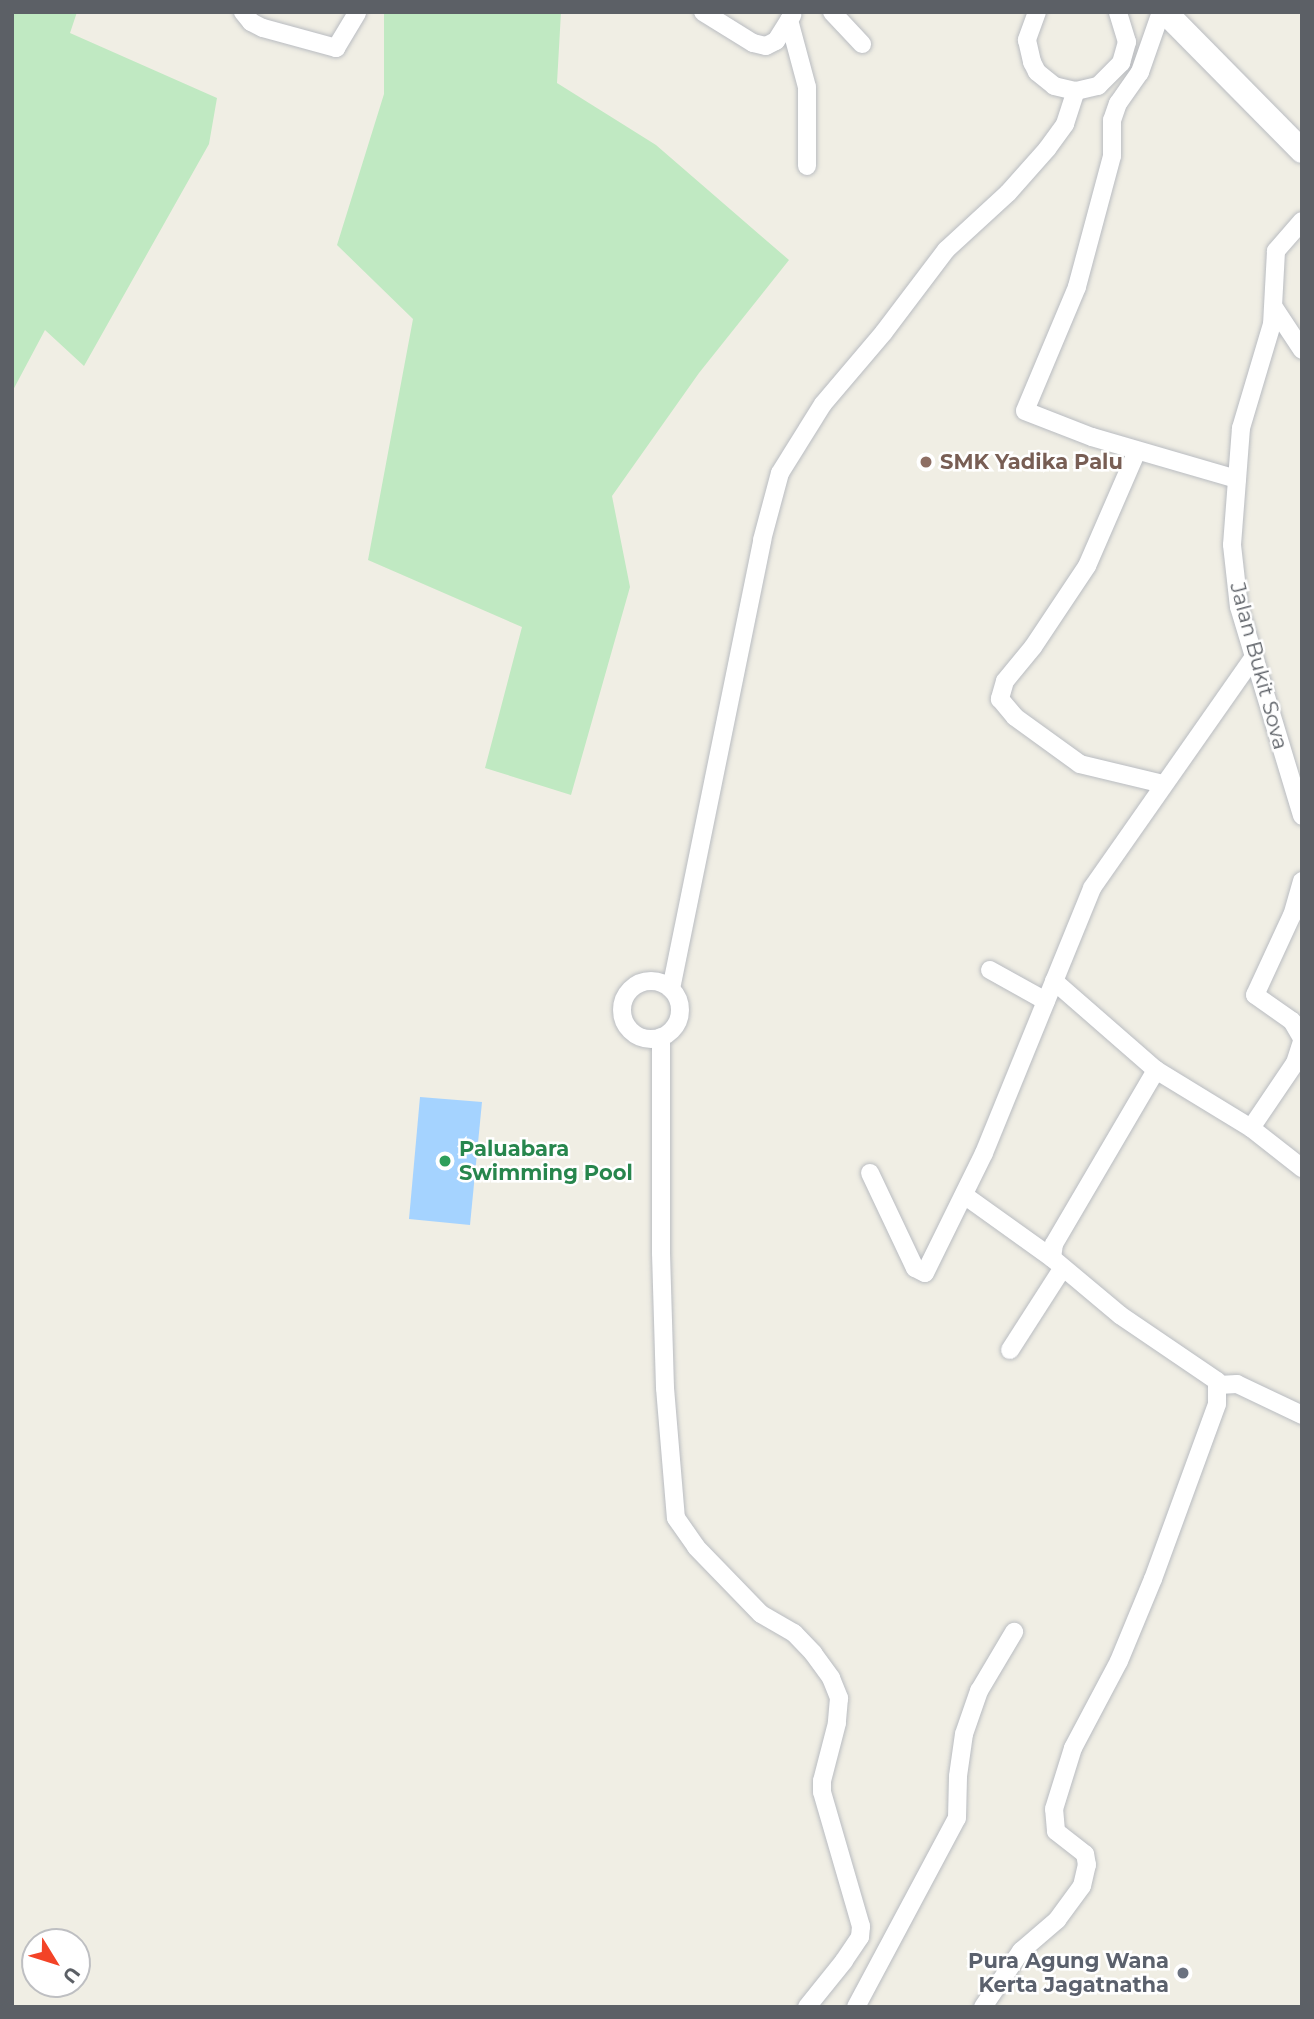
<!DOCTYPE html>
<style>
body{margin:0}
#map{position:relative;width:1314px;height:2019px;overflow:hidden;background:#f0eee4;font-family:Montserrat,sans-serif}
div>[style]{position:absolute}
.green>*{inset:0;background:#c0e9c2}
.water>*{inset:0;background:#a5d3ff}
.roads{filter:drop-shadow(0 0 2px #b9bcc1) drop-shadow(0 0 2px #b9bcc1)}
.street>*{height:18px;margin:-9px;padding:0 9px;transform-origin:9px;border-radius:9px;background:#fff}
.street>.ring{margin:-9px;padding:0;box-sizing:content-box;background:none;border:18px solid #fff;border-radius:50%}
.secondary>*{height:24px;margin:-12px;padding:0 12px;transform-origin:12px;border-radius:12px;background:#fff}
.dots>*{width:19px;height:19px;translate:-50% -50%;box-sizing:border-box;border:4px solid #fff;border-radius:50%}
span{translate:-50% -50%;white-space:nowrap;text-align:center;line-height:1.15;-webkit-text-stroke:5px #fff;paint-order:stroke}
.education-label{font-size:21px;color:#785e54;font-weight:700}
.left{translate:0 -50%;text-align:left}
.street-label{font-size:21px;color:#5c6066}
.leisure-label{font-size:21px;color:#27864d;font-weight:700}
.worship-label{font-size:21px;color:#5b616d;font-weight:700}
.right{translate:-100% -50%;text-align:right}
.frame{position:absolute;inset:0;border:14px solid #5c6066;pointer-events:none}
.north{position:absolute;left:21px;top:1928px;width:70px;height:70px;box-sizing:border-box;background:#fff;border:2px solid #bebfc2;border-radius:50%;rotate:128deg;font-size:19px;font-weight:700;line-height:28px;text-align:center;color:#5c6066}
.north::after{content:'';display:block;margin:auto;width:24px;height:32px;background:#f34327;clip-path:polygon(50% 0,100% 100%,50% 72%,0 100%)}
</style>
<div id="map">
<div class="green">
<i style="clip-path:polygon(12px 12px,77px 12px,70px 33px,217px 98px,209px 144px,84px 366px,45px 330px,12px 392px)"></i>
<i style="clip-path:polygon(384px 12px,561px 12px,557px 83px,656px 145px,789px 260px,699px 373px,612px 496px,630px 587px,571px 795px,485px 768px,522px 627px,368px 560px,413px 319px,337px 245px,384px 94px)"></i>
</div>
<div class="water">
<i style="clip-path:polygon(420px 1097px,482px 1102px,470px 1225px,409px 1219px)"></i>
</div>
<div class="roads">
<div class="street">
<i style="left:243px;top:12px;width:13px;rotate:51deg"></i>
<i style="left:251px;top:22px;width:13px;rotate:27deg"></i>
<i style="left:263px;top:28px;width:76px;rotate:15.3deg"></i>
<i style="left:336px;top:48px;width:41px;rotate:-59deg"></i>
<i style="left:703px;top:12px;width:59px;rotate:31.8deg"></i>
<i style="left:753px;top:43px;width:13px;rotate:13deg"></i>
<i style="left:766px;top:46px;width:11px;rotate:-27deg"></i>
<i style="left:776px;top:41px;width:31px;rotate:-58deg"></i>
<i style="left:832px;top:12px;width:44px;rotate:46.8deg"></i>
<i style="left:1037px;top:12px;width:30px;rotate:110deg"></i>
<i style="left:1027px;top:40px;width:23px;rotate:77deg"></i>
<i style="left:1032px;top:62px;width:11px;rotate:63deg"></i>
<i style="left:1037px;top:72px;width:22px;rotate:39deg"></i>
<i style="left:1054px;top:86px;width:23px;rotate:13deg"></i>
<i style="left:1076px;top:91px;width:23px;rotate:-13deg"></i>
<i style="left:1098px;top:86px;width:33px;rotate:-45deg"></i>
<i style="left:1121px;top:63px;width:22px;rotate:-74deg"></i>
<i style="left:1127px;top:42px;width:31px;rotate:-107deg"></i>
<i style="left:1161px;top:12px;width:64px;rotate:109.3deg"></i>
<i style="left:1140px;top:72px;width:38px;rotate:125deg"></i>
<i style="left:1118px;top:103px;width:18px;rotate:109deg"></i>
<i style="left:1112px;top:120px;width:36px;rotate:90deg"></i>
<i style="left:1112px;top:156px;width:136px;rotate:105deg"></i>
<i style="left:1077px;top:287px;width:134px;rotate:112.8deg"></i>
<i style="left:1025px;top:411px;width:72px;rotate:21.2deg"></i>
<i style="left:1092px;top:437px;width:151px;rotate:16.2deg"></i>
<i style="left:789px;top:20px;width:69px;rotate:75deg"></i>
<i style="left:807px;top:87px;width:79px;rotate:90deg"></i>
<i style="left:1302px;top:221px;width:40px;rotate:131deg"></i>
<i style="left:1276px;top:251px;width:73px;rotate:93.1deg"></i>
<i style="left:1272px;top:324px;width:109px;rotate:106.6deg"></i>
<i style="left:1241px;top:428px;width:117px;rotate:94.4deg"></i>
<i style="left:1232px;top:545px;width:62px;rotate:83.6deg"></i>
<i style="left:1239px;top:607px;width:218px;rotate:73.2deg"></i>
<i style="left:1275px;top:309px;width:49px;rotate:56.6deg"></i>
<i style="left:1137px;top:451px;width:125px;rotate:113.5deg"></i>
<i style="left:1087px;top:566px;width:97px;rotate:123.7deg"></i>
<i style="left:1033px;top:647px;width:44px;rotate:129.5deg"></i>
<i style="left:1005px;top:681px;width:19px;rotate:106deg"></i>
<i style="left:1000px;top:699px;width:23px;rotate:50deg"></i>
<i style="left:1015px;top:717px;width:80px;rotate:35.9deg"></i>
<i style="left:1080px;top:764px;width:85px;rotate:13.5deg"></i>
<i style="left:1302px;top:881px;width:35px;rotate:106deg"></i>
<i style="left:1292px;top:915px;width:88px;rotate:114.8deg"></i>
<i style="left:1255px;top:995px;width:45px;rotate:35.1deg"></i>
<i style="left:1292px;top:1021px;width:20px;rotate:60deg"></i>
<i style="left:990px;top:970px;width:64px;rotate:29deg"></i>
<i style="left:1054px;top:981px;width:135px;rotate:41.1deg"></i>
<i style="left:1156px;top:1070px;width:111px;rotate:31.4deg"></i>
<i style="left:1251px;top:1128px;width:65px;rotate:38.1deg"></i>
<i class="ring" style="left:622px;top:981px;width:40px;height:40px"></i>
<i style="left:671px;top:989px;width:458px;rotate:-78.5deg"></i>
<i style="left:762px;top:540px;width:69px;rotate:-75deg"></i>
<i style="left:780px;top:473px;width:81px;rotate:-58.1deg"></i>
<i style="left:823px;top:404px;width:94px;rotate:-49.7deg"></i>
<i style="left:884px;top:332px;width:103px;rotate:-52.9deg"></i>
<i style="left:946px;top:250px;width:84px;rotate:-42.6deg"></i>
<i style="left:1008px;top:193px;width:59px;rotate:-48.4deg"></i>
<i style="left:1047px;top:149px;width:31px;rotate:-54deg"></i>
<i style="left:1065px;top:124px;width:35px;rotate:-72deg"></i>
<i style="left:661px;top:1037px;width:216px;rotate:90deg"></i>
<i style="left:661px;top:1253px;width:135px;rotate:88.3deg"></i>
<i style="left:665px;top:1388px;width:130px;rotate:85.2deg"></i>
<i style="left:676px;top:1518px;width:35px;rotate:55deg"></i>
<i style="left:696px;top:1547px;width:93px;rotate:45.9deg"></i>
<i style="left:761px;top:1614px;width:38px;rotate:30deg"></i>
<i style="left:794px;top:1633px;width:28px;rotate:46deg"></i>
<i style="left:813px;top:1653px;width:31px;rotate:54deg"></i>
<i style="left:831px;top:1678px;width:22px;rotate:68deg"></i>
<i style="left:839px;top:1698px;width:25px;rotate:95deg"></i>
<i style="left:837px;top:1723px;width:60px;rotate:104.5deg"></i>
<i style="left:822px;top:1781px;width:11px;rotate:90deg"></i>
<i style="left:822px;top:1792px;width:140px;rotate:73.8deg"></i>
<i style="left:861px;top:1926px;width:11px;rotate:95deg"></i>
<i style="left:860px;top:1937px;width:29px;rotate:124deg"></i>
<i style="left:844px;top:1961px;width:59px;rotate:128.8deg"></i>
<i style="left:1251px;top:1128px;width:78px;rotate:-55.9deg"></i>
<i style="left:1295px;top:1063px;width:23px;rotate:-72deg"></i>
<i style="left:870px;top:1173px;width:105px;rotate:64.7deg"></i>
<i style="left:915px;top:1268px;width:11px;rotate:27deg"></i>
<i style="left:925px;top:1273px;width:134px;rotate:-63.8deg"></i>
<i style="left:984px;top:1153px;width:286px;rotate:-67.8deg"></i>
<i style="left:1092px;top:888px;width:282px;rotate:-55deg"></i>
<i style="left:964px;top:1195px;width:108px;rotate:35.6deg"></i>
<i style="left:1010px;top:1350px;width:96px;rotate:-57.3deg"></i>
<i style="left:1218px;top:1385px;width:19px;rotate:-3deg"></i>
<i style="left:1237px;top:1384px;width:72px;rotate:25.5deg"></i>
<i style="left:856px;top:2007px;width:214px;rotate:-61.9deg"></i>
<i style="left:957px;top:1818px;width:42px;rotate:-88.6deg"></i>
<i style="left:958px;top:1776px;width:42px;rotate:-81.9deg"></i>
<i style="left:964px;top:1734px;width:46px;rotate:-70.8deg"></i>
<i style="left:979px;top:1691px;width:69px;rotate:-59.3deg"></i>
<i style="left:983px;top:2007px;width:68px;rotate:-55.8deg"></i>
<i style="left:1021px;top:1951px;width:48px;rotate:-40.7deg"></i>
<i style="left:1057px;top:1920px;width:42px;rotate:-53.7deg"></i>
<i style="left:1082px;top:1886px;width:22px;rotate:-77deg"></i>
<i style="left:1087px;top:1865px;width:11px;rotate:-100deg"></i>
<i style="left:1085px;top:1854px;width:37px;rotate:-142deg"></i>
<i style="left:1056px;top:1831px;width:22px;rotate:-95deg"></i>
<i style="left:1054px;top:1809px;width:64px;rotate:-72.7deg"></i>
<i style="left:1073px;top:1748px;width:98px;rotate:-62.1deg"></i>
<i style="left:1119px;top:1661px;width:89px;rotate:-67.5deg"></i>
<i style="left:1153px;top:1579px;width:186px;rotate:-69.9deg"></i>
<i style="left:1217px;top:1404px;width:23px;rotate:-90deg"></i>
<i style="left:1217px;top:1381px;width:117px;rotate:-145.8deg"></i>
<i style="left:1120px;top:1315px;width:89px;rotate:-140deg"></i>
<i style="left:1052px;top:1258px;width:14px;rotate:-82deg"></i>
<i style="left:1054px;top:1244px;width:202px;rotate:-59.6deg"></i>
</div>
<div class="secondary">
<i style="left:1165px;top:12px;width:195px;rotate:45.4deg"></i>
</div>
</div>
<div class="dots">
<i style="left:926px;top:462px;background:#8d6e63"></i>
<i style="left:445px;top:1161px;background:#2e9e5b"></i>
<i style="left:1183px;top:1973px;background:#6b7280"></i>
</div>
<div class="education-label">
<span class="left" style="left:940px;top:462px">SMK Yadika Palu</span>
</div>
<div class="street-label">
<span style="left:1259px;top:666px;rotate:75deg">Jalan Bukit Sova</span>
</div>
<div class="leisure-label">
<span class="left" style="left:459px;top:1161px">Paluabara<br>Swimming Pool</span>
</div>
<div class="worship-label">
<span class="right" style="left:1169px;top:1973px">Pura Agung Wana<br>Kerta Jagatnatha</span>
</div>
<div class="frame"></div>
<div class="north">U</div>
</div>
